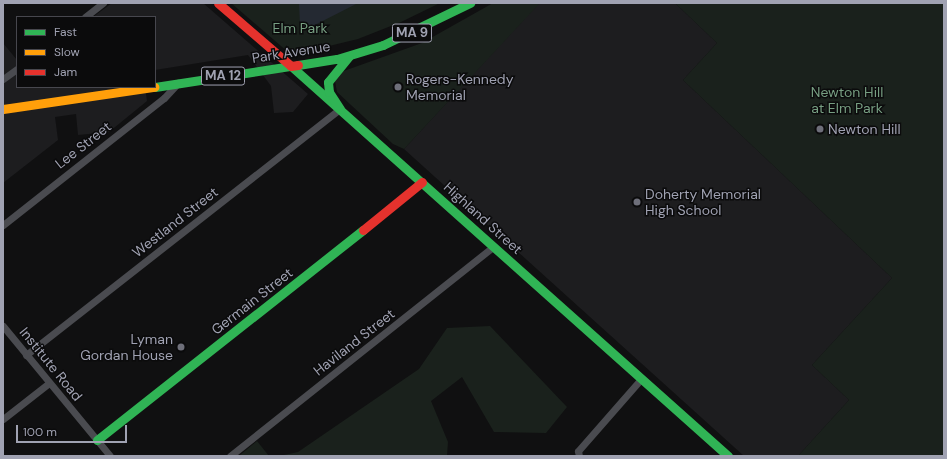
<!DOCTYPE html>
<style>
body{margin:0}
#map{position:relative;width:947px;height:459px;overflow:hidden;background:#101011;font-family:"DM Sans",sans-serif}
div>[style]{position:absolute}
.built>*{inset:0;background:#1d1d1f}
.green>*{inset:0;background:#1a211c}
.water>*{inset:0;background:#242932}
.street>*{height:7px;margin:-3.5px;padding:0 3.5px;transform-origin:3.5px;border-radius:3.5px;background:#4a4b50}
.fast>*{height:9px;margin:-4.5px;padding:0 4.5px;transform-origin:4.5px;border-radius:4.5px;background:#30b455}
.slow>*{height:9px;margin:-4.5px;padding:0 4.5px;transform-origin:4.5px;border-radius:4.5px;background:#ff9f0a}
.jam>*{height:9px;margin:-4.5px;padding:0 4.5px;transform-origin:4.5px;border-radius:4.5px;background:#e5322d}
.dots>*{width:11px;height:11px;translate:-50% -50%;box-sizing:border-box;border:2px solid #0b0b0c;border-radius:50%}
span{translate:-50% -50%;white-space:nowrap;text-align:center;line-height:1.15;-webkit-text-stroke:3px #0b0b0c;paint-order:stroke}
.shield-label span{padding:1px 3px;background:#0b0b0c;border:1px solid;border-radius:3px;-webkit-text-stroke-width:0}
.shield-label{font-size:13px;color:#a0a2b2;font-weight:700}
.park-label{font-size:14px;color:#779e82}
.street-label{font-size:14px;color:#a0a2b2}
.poi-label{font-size:14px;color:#a0a2b2}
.left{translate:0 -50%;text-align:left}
.right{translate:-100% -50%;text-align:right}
.frame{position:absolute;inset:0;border:4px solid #a0a2b2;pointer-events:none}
.legend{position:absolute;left:16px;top:16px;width:140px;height:72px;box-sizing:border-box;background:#0b0b0c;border:1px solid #47474e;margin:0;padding:5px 7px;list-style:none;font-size:12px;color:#a0a2b2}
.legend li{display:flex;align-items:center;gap:8px;height:20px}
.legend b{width:20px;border:1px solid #47474e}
.scale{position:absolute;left:16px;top:425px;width:111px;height:18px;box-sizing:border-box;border:2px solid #a0a2b2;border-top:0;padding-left:5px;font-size:12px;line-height:14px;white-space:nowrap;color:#a0a2b2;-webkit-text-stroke:3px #0b0b0c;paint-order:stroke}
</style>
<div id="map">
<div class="built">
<i style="clip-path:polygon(112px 3px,203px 3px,308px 94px,293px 112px,274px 113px,271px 86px,248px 55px,155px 70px,155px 17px,93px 17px)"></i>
<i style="clip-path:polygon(539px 3px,675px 3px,717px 43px,683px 80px,892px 278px,812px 365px,849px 400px,798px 456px,744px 456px,404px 149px)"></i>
<i style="clip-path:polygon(3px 43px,17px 60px,17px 87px,145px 87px,147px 101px,109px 132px,78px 135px,76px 114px,55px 117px,58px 140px,3px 183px)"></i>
</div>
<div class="green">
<i style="clip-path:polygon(231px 3px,440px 3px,401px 22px,358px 39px,300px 53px,288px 52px)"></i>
<i style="clip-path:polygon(493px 3px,540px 3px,404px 149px,393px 144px,337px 92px,335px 81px,341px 72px,422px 43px)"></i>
<i style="clip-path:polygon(675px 3px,944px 3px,944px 456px,798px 456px,849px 400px,812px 365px,892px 278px,683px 80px,717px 43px)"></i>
<i style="clip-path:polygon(490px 326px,567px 407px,546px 433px,494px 432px,462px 377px,431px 401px,448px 442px,447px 456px,279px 456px,298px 452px,419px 369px,447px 328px)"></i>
<i style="clip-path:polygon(257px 441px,269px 456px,239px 456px)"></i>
</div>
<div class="water">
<i style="clip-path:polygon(299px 3px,358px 3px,305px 30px,300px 24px)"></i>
</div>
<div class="street">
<i style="left:85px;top:17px;width:23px;rotate:-38deg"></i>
<i style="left:3px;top:79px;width:17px;rotate:-36deg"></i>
<i style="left:3px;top:225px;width:205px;rotate:-38.3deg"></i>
<i style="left:164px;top:98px;width:21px;rotate:-47deg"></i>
<i style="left:3px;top:326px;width:168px;rotate:50.5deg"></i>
<i style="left:26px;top:355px;width:399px;rotate:-38.1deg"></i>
<i style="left:3px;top:419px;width:58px;rotate:-38deg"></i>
<i style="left:230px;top:456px;width:337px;rotate:-38.5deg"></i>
<i style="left:579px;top:456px;width:5px;rotate:-101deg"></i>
<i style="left:578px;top:451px;width:96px;rotate:-48.8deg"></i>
</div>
<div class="fast">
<i style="left:298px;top:65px;width:39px;rotate:-9deg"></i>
<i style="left:337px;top:59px;width:48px;rotate:-16.9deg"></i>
<i style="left:383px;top:45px;width:97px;rotate:-25.8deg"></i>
<i style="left:291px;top:66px;width:586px;rotate:41.75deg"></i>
<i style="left:155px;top:87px;width:138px;rotate:-8.8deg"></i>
<i style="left:340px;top:109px;width:20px;rotate:-123deg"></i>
<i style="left:329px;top:92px;width:10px;rotate:-96deg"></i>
<i style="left:328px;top:82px;width:33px;rotate:-51deg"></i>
<i style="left:97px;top:440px;width:339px;rotate:-38.3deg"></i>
</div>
<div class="slow">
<i style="left:3px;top:109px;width:153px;rotate:-8.3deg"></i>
</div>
<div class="jam">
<i style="left:218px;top:3px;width:96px;rotate:40.8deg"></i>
<i style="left:291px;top:66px;width:7px;rotate:-8deg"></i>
<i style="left:363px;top:230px;width:76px;rotate:-39.1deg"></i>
</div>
<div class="dots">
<i style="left:398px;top:87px;background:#6e6f7a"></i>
<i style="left:820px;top:129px;background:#6e6f7a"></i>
<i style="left:637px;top:202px;background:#6e6f7a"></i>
<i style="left:181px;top:347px;background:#6e6f7a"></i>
</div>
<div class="shield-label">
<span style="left:412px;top:33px">MA 9</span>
<span style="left:223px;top:76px">MA 12</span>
</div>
<div class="park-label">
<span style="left:300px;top:28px">Elm Park</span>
<span style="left:847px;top:100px">Newton Hill<br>at Elm Park</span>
</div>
<div class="street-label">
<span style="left:291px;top:52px;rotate:-9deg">Park Avenue</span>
<span style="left:83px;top:145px;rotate:-38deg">Lee Street</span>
<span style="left:483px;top:218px;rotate:42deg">Highland Street</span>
<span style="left:175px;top:222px;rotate:-38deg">Westland Street</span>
<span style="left:252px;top:301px;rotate:-38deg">Germain Street</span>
<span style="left:354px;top:342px;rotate:-38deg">Haviland Street</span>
<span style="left:51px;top:364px;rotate:51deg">Institute Road</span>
</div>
<div class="poi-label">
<span class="left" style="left:406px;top:87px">Rogers-Kennedy<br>Memorial</span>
<span class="left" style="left:828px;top:129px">Newton Hill</span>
<span class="left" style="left:645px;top:202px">Doherty Memorial<br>High School</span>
<span class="right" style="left:173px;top:347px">Lyman<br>Gordan House</span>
</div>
<div class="frame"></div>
<ul class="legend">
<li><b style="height:5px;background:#30b455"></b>Fast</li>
<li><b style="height:5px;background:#ff9f0a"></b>Slow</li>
<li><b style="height:5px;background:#e5322d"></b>Jam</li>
</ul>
<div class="scale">100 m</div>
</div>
